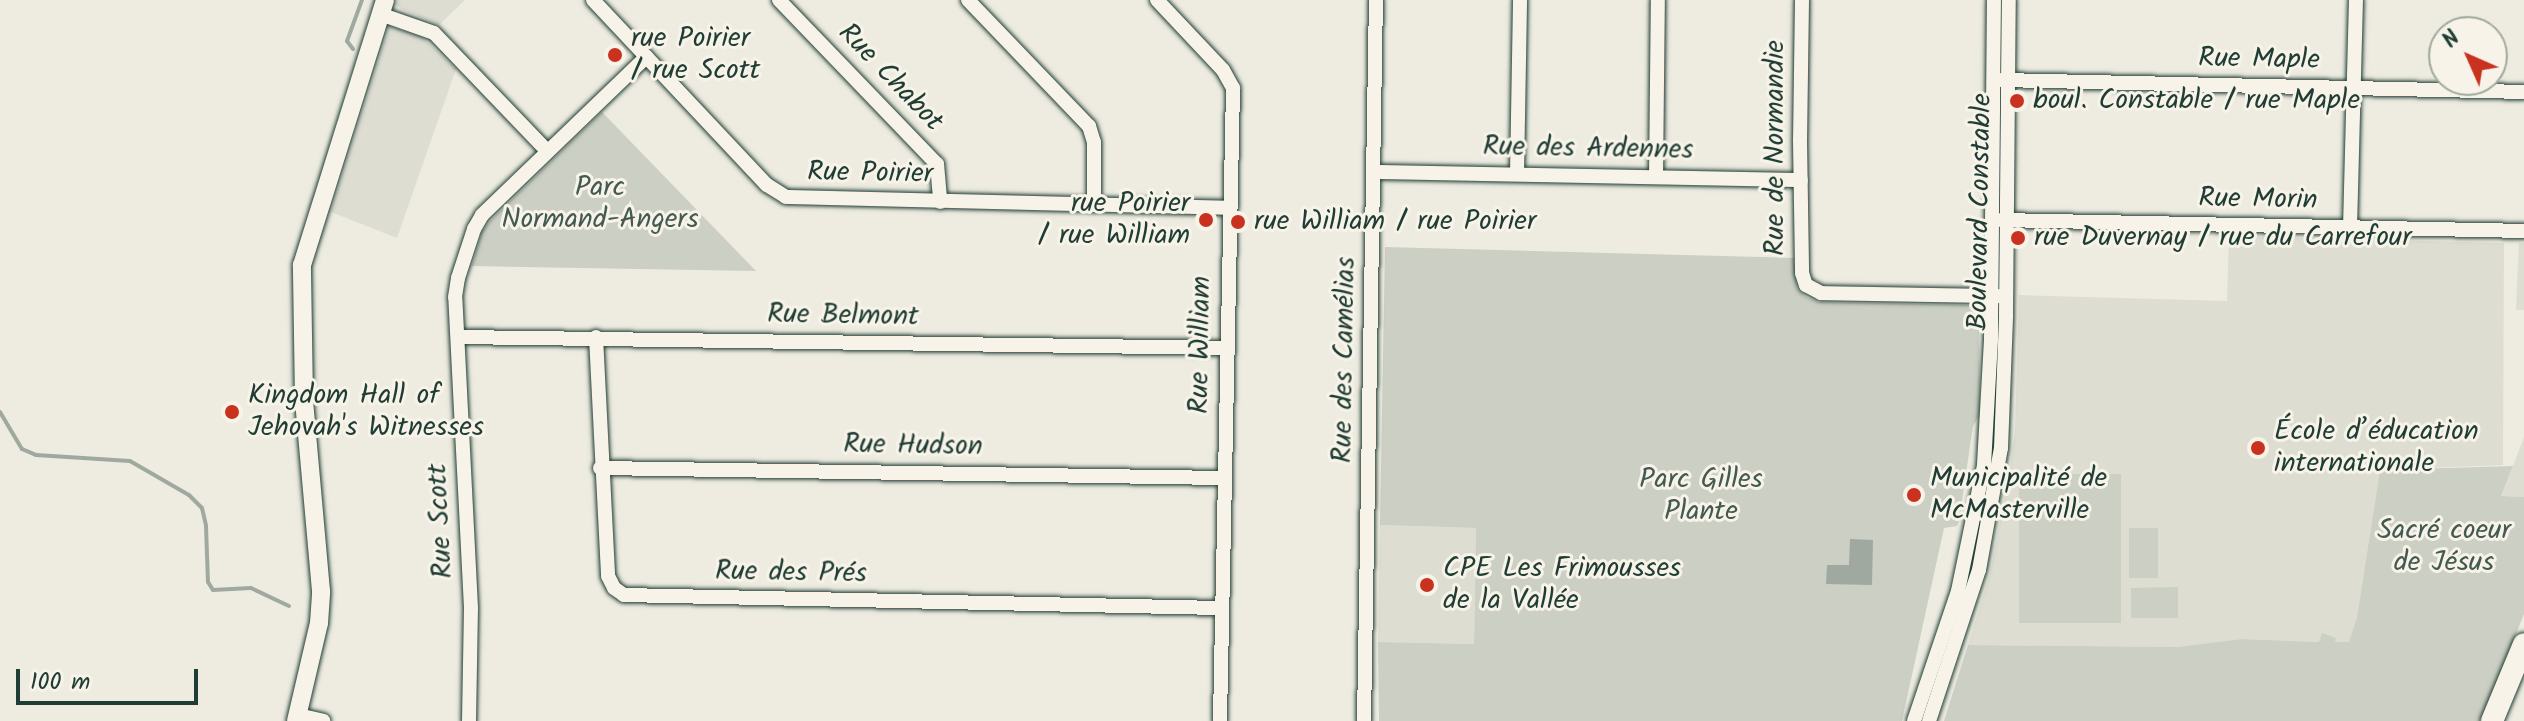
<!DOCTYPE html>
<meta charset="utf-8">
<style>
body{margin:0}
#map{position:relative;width:2524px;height:721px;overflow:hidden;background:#eeece1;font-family:Kalam,sans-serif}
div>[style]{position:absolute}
.built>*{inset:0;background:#ddddd2}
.green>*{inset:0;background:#cccfc4}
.water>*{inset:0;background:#9fa99f}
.stream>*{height:4px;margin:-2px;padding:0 2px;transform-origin:2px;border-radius:2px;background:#9fa99f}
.roads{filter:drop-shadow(0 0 2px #1f3d34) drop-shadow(0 0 2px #1f3d34)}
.minor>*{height:14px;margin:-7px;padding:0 7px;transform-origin:7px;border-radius:7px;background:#f7f3e8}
.tertiary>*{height:18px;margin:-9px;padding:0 9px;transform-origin:9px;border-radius:9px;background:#f7f3e8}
.primary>*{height:22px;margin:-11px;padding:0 11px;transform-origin:11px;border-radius:11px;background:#f7f3e8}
.dots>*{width:22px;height:22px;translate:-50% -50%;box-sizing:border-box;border:4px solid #f7f3e8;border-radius:50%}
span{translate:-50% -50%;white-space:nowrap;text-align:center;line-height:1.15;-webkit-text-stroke:6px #f7f3e8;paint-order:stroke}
.poi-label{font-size:28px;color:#1f3d34}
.left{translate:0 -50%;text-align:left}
.right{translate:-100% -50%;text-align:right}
.street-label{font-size:28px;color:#1f3d34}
.park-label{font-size:28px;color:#425a51}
.north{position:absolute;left:2428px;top:16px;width:80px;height:80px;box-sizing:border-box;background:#f7f3e8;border:2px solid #a1aaa0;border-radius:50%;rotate:315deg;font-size:22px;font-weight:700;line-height:32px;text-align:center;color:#1f3d34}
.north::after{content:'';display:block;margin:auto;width:28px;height:36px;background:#c8321e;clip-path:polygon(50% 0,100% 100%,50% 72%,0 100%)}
.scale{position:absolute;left:16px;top:669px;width:182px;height:36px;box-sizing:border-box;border:4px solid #1f3d34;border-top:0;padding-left:10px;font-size:24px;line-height:28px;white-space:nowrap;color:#1f3d34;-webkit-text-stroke:6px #f7f3e8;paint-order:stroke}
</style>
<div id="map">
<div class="built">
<i style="clip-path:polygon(398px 0,465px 0,439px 25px,401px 9px,396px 5px)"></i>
<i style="clip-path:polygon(389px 27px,421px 36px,456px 69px,397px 238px,331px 212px)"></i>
<i style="clip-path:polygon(2229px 236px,2504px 243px,2503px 465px,2380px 470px,2357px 617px,2349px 643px,2241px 639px,2177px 647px,1968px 645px,1990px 574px,2010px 469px,2015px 430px,2019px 295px,2227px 301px)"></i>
<i style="clip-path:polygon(2519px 243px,2524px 243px,2524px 310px,2516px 310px)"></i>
<i style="clip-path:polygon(2524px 437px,2524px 497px,2501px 496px,2513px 466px)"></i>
<i style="clip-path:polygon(1380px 525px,1476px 528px,1474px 644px,1378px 642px)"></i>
</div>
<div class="green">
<i style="clip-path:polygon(602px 112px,756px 271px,472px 266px,482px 232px,490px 221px)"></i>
<i style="clip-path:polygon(1385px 247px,1794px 258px,1797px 288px,1806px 297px,1818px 302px,1972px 305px,1979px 308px,1980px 415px,1973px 426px,1959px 521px,1957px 526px,1944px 528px,1902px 721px,1379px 721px,1378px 642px,1474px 644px,1476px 528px,1380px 525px)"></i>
<i style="clip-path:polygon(2513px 466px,2501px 496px,2524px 497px,2524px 614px,2481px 721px,1944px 721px,1968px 645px,2177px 647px,2241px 639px,2319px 642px,2322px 633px,2336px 638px,2335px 642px,2349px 642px,2357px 617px,2380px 470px)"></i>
<i style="clip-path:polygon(2019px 474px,2121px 474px,2121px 623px,2019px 623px)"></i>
<i style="clip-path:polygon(2129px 528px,2158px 528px,2158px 578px,2129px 578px)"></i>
<i style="clip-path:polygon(2178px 587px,2178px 618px,2131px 618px,2131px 588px)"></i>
</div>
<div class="water">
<i style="clip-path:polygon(1850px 539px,1873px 540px,1872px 585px,1826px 584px,1827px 565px,1849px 565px)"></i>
</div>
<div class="stream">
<i style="left:353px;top:49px;width:10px;rotate:-127deg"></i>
<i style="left:347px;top:41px;width:44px;rotate:-69.9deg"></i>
<i style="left:0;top:412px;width:43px;rotate:59.3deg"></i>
<i style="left:22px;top:449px;width:15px;rotate:23deg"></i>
<i style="left:36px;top:455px;width:94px;rotate:3.7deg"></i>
<i style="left:130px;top:461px;width:68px;rotate:30deg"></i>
<i style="left:189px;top:495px;width:18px;rotate:45deg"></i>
<i style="left:202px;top:508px;width:18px;rotate:77deg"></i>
<i style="left:206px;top:526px;width:56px;rotate:88deg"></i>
<i style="left:208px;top:582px;width:9px;rotate:58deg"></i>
<i style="left:213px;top:590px;width:38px;rotate:-3deg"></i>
<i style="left:251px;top:588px;width:42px;rotate:25.3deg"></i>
</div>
<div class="roads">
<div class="minor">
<i style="left:593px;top:0;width:254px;rotate:46.8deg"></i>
<i style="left:767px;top:185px;width:22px;rotate:32deg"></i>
<i style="left:786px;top:197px;width:444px;rotate:1.4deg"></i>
<i style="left:779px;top:0;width:228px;rotate:46.1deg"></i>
<i style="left:937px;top:164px;width:38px;rotate:85deg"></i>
<i style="left:968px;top:0;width:175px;rotate:46.2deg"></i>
<i style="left:1089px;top:126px;width:17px;rotate:73deg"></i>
<i style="left:1094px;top:142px;width:63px;rotate:90deg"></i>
<i style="left:1157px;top:0;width:96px;rotate:46.7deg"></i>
<i style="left:1223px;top:70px;width:21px;rotate:61deg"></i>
<i style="left:1233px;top:88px;width:633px;rotate:91.18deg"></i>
<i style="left:1802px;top:0;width:140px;rotate:90.8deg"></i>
<i style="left:1800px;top:140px;width:133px;rotate:89.1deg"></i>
<i style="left:1802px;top:273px;width:13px;rotate:72deg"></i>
<i style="left:1806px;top:285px;width:17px;rotate:28deg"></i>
<i style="left:1821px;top:293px;width:177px;rotate:1deg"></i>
<i style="left:380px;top:14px;width:57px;rotate:19.4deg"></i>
<i style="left:434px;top:33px;width:163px;rotate:46.2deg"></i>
<i style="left:2001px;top:80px;width:523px;rotate:1.31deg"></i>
<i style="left:1374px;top:172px;width:427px;rotate:1.1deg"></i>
<i style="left:1517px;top:174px;width:174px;rotate:-89deg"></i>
<i style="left:1656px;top:177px;width:177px;rotate:-89.4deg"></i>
<i style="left:2001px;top:220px;width:523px;rotate:1.2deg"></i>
<i style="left:2350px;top:228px;width:228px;rotate:-88.5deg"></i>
<i style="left:458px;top:337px;width:768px;rotate:0.82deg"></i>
<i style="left:596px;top:337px;width:239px;rotate:87.1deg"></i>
<i style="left:608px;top:576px;width:13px;rotate:63deg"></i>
<i style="left:614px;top:588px;width:12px;rotate:35deg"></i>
<i style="left:624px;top:595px;width:598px;rotate:1.25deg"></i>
<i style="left:600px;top:468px;width:625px;rotate:0.92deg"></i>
<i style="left:298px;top:715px;width:26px;rotate:13deg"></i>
<i style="left:469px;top:721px;width:113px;rotate:-89deg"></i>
<i style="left:471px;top:608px;width:311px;rotate:-92.9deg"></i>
<i style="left:455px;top:297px;width:19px;rotate:-81deg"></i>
<i style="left:458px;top:278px;width:52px;rotate:-71.9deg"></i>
<i style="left:474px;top:229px;width:16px;rotate:-60deg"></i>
<i style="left:482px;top:215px;width:228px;rotate:-43.9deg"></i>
<i style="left:1364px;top:721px;width:721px;rotate:-89.05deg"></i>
<i style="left:1914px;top:721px;width:137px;rotate:-71.3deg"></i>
<i style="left:1958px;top:591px;width:129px;rotate:-78.3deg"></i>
<i style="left:1984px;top:465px;width:126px;rotate:-86.8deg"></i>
<i style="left:1991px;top:339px;width:339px;rotate:-89.5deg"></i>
<i style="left:1929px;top:721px;width:159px;rotate:-71.7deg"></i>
<i style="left:1979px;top:570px;width:124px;rotate:-79.8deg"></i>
<i style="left:2001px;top:448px;width:133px;rotate:-87.8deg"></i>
<i style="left:2006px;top:315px;width:315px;rotate:-89.5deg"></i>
</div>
<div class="tertiary">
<i style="left:296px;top:721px;width:101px;rotate:-76.8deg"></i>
<i style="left:319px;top:623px;width:32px;rotate:-86deg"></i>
<i style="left:321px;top:591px;width:193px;rotate:-95.1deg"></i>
<i style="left:304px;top:399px;width:134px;rotate:-90.9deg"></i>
<i style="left:302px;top:265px;width:278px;rotate:-72.6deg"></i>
</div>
<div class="primary">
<i style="left:2492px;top:721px;width:83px;rotate:-67.4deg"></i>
</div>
</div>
<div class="dots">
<i style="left:615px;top:55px;background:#c8321e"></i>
<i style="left:2017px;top:101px;background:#c8321e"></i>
<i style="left:1206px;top:220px;background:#c8321e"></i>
<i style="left:1238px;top:222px;background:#c8321e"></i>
<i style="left:2018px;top:238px;background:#c8321e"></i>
<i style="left:232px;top:412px;background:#c8321e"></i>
<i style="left:2258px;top:448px;background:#c8321e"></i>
<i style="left:1914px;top:495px;background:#c8321e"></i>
<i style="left:1427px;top:585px;background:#c8321e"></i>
</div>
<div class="poi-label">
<span class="left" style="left:631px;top:55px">rue Poirier<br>/ rue Scott</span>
<span class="left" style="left:2033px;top:101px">boul. Constable / rue Maple</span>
<span class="right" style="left:1190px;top:220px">rue Poirier<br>/ rue William</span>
<span class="left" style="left:1254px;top:222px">rue William / rue Poirier</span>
<span class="left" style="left:2034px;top:238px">rue Duvernay / rue du Carrefour</span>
<span class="left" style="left:248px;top:412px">Kingdom Hall of<br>Jehovah's Witnesses</span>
<span class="left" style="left:2274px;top:448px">École d’éducation<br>internationale</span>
<span class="left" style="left:1930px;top:495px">Municipalité de<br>McMasterville</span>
<span class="left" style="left:1443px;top:585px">CPE Les Frimousses<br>de la Vallée</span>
</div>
<div class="street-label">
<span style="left:2259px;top:60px;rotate:1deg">Rue Maple</span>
<span style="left:890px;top:78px;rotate:46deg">Rue Chabot</span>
<span style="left:1776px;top:148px;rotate:-90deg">Rue de Normandie</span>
<span style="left:1588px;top:149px;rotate:1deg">Rue des Ardennes</span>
<span style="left:870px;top:174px;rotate:1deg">Rue Poirier</span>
<span style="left:2258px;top:200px;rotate:1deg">Rue Morin</span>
<span style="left:1981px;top:212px;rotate:-89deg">Boulevard Constable</span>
<span style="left:843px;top:316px;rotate:1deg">Rue Belmont</span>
<span style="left:1201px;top:345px;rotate:-89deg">Rue William</span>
<span style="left:1345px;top:360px;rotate:-89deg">Rue des Camélias</span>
<span style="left:913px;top:446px;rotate:1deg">Rue Hudson</span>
<span style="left:441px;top:521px;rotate:-93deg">Rue Scott</span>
<span style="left:791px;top:573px;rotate:1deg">Rue des Prés</span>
</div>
<div class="park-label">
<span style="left:600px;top:204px">Parc<br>Normand-Angers</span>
<span style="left:1701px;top:496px">Parc Gilles<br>Plante</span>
<span style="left:2444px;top:547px">Sacré coeur<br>de Jésus</span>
</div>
<div class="north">N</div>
<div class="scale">100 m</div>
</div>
